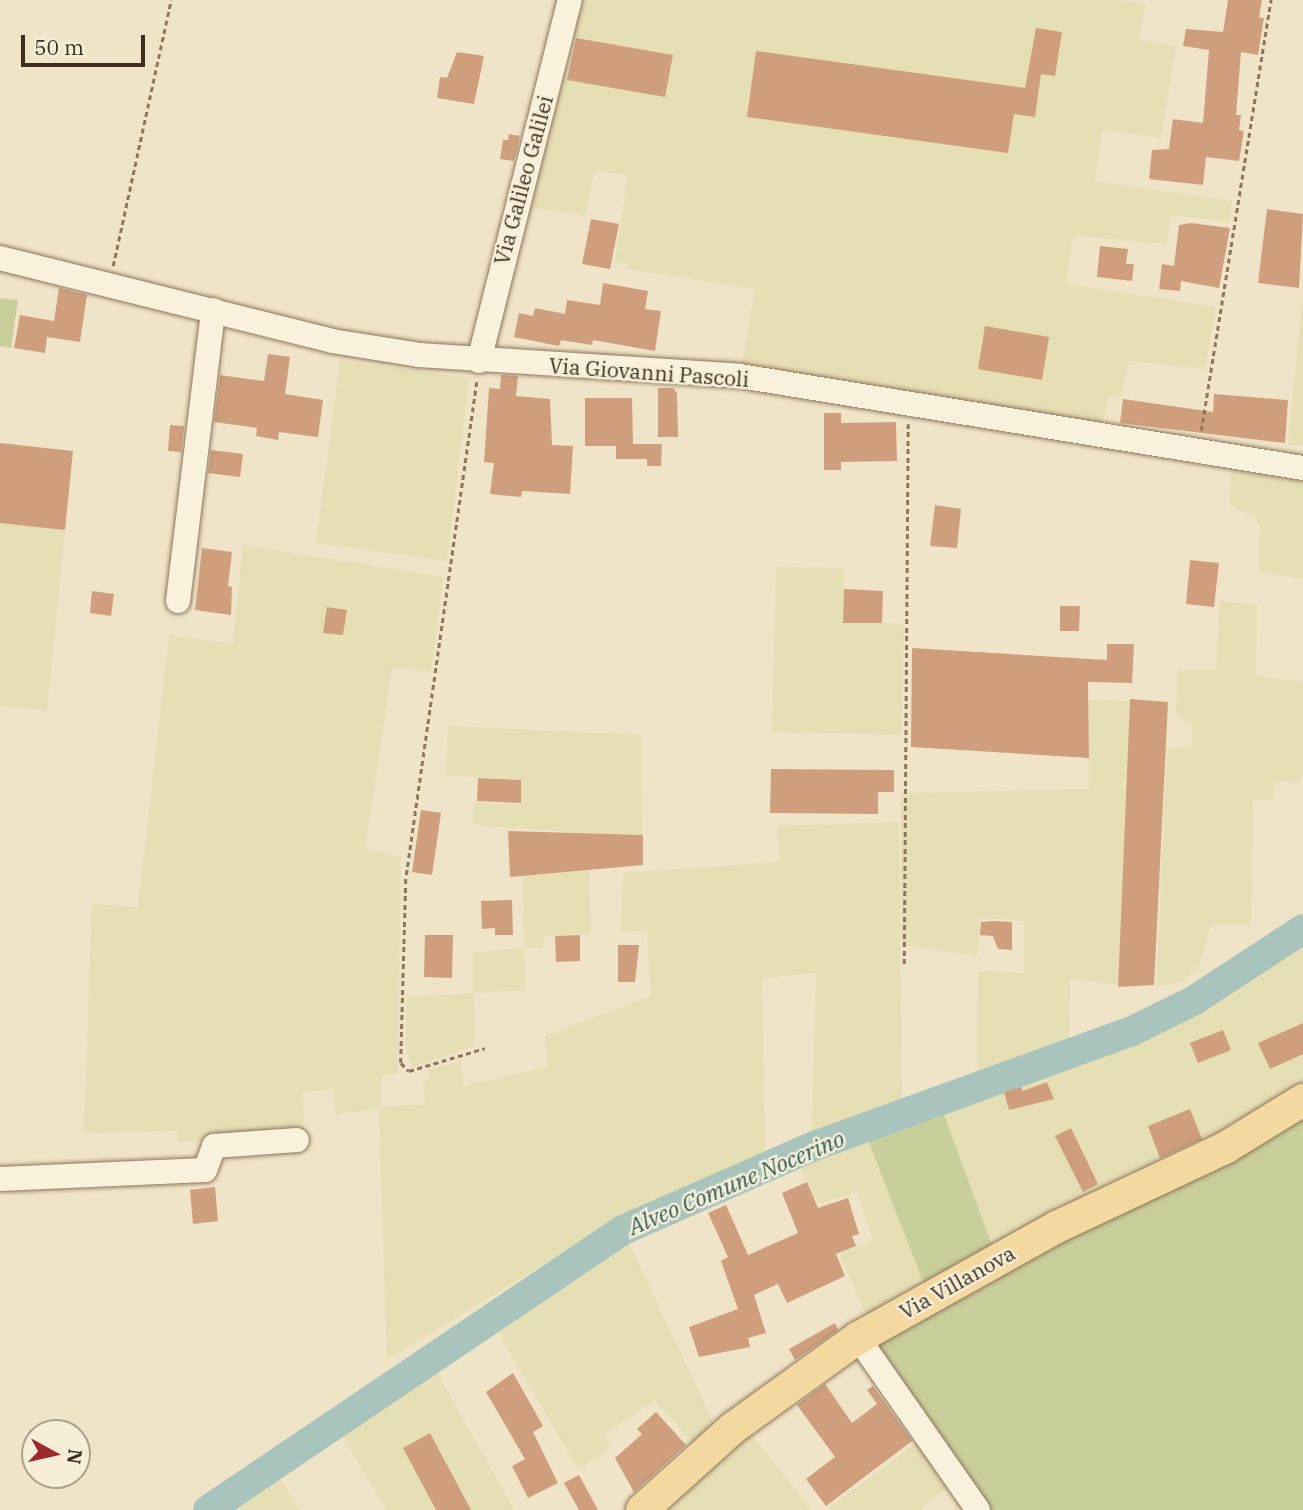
<!DOCTYPE html>
<style>
body{margin:0}
#map{position:relative;width:1303px;height:1510px;overflow:hidden;background:#f0e4c8;font-family:"IBM Plex Serif",serif}
div>[style]{position:absolute}
.farmland>*{inset:0;background:#e6deb5}
.green>*{inset:0;background:#c9cf9b}
.river>*{height:30px;margin:-15px;padding:0 15px;transform-origin:15px;border-radius:15px;background:#a9c4bc}
.building>*{inset:0;background:#cf9f7d}
.path>*{height:2.5px;margin-top:-1.25px;transform-origin:0;background:repeating-linear-gradient(90deg,#8d765c 0 5px,transparent 0 8.5px)}
.roads{filter:drop-shadow(0 0 2px #8d765c) drop-shadow(0 0 2px #8d765c)}
.minor>*{height:24px;margin:-12px;padding:0 12px;transform-origin:12px;border-radius:12px;background:#faf1dc}
.major>*{height:32px;margin:-16px;padding:0 16px;transform-origin:16px;border-radius:16px;background:#f3d9a0}
span{translate:-50% -50%;white-space:nowrap;text-align:center;line-height:1.15;-webkit-text-stroke:5px #f7eed8;paint-order:stroke}
.street-label{font-size:21px;color:#3d2e20}
.water-label{font-size:23px;color:#2f5d5a;font-style:italic}
.north{position:absolute;left:21px;top:1419px;width:70px;height:70px;box-sizing:border-box;background:#f7eed8;border:2px solid #ada18e;border-radius:50%;rotate:98deg;font-size:19px;font-weight:700;line-height:28px;text-align:center;color:#3d2e20}
.north::after{content:'';display:block;margin:auto;width:24px;height:32px;background:#9e2a2b;clip-path:polygon(50% 0,100% 100%,50% 72%,0 100%)}
.scale{position:absolute;left:21px;top:35px;width:124px;height:32px;box-sizing:border-box;border:4px solid #3d2e20;border-top:0;padding-left:9px;font-size:21px;line-height:24px;white-space:nowrap;color:#3d2e20;-webkit-text-stroke:5px #f7eed8;paint-order:stroke}
</style>
<div id="map">
<div class="farmland">
<i style="clip-path:polygon(577px 0,1118px 0,1145px 4px,1139px 40px,1176px 46px,1161px 138px,1102px 130px,1095px 181px,1232px 201px,1229px 222px,1171px 215px,1167px 244px,1073px 236px,1066px 284px,1216px 307px,1205px 369px,1129px 361px,1120px 398px,1108px 396px,1103px 424px,742px 364px,755px 289px,628px 269px,628px 264px,615px 262px,628px 175px,595px 171px,585px 216px,524px 206px)"></i>
<i style="clip-path:polygon(1303px 292px,1303px 446px,1288px 445px)"></i>
<i style="clip-path:polygon(340px 361px,469px 378px,447px 561px,316px 543px)"></i>
<i style="clip-path:polygon(1231px 471px,1303px 481px,1303px 579px,1259px 572px,1260px 527px,1254px 516px,1230px 506px)"></i>
<i style="clip-path:polygon(0 523px,65px 530px,47px 711px,0 706px)"></i>
<i style="clip-path:polygon(243px 545px,443px 577px,431px 672px,392px 667px,365px 849px,401px 856px,398px 1073px,381px 1076px,380px 1107px,425px 1104px,423px 1083px,430px 1079px,428px 1070px,461px 1061px,464px 1086px,548px 1067px,545px 1036px,651px 996px,647px 931px,621px 932px,623px 873px,780px 862px,777px 826px,899px 822px,902px 1099px,812px 1133px,816px 973px,762px 978px,765px 1154px,577px 1244px,387px 1360px,379px 1108px,336px 1115px,333px 1089px,303px 1092px,304px 1137px,178px 1142px,177px 1131px,84px 1133px,92px 904px,138px 907px,169px 635px,233px 644px)"></i>
<i style="clip-path:polygon(776px 567px,844px 568px,843px 622px,904px 624px,901px 735px,772px 732px)"></i>
<i style="clip-path:polygon(1220px 601px,1257px 605px,1256px 676px,1303px 682px,1303px 771px,1299px 783px,1275px 781px,1273px 800px,1253px 799px,1251px 925px,1211px 925px,1198px 969px,1184px 980px,1156px 987px,1167px 749px,1192px 746px,1192px 724px,1176px 715px,1178px 670px,1216px 670px)"></i>
<i style="clip-path:polygon(1088px 700px,1129px 701px,1118px 985px,1070px 979px,1069px 1044px,977px 1075px,978px 971px,1024px 973px,1024px 921px,981px 918px,977px 956px,901px 945px,901px 793px,1089px 789px)"></i>
<i style="clip-path:polygon(448px 726px,641px 735px,642px 837px,473px 825px,474px 802px,521px 804px,521px 780px,446px 775px)"></i>
<i style="clip-path:polygon(589px 870px,591px 934px,544px 936px,543px 947px,524px 948px,525px 990px,474px 993px,475px 1046px,413px 1067px,406px 1051px,407px 997px,473px 993px,473px 953px,524px 948px,523px 876px)"></i>
<i style="clip-path:polygon(1303px 943px,1303px 1085px,1204px 1145px,993px 1248px,942px 1109px,1078px 1063px,1181px 1018px,1244px 984px)"></i>
<i style="clip-path:polygon(866px 1135px,925px 1287px,875px 1316px,865px 1312px,839px 1254px,873px 1241px,857px 1192px,818px 1204px,799px 1164px)"></i>
<i style="clip-path:polygon(627px 1239px,716px 1428px,696px 1446px,654px 1400px,604px 1435px,610px 1448px,579px 1470px,495px 1327px)"></i>
<i style="clip-path:polygon(435px 1369px,514px 1510px,387px 1510px,342px 1436px)"></i>
<i style="clip-path:polygon(748px 1430px,811px 1510px,658px 1510px)"></i>
<i style="clip-path:polygon(923px 1438px,951px 1484px,920px 1510px,826px 1510px)"></i>
<i style="clip-path:polygon(279px 1476px,299px 1510px,226px 1510px)"></i>
</div>
<div class="green">
<i style="clip-path:polygon(0 298px,18px 300px,11px 348px,0 346px)"></i>
<i style="clip-path:polygon(942px 1109px,993px 1248px,925px 1287px,866px 1135px)"></i>
<i style="clip-path:polygon(1303px 1113px,1303px 1510px,990px 1510px,872px 1341px)"></i>
</div>
<div class="river">
<i style="left:208px;top:1510px;width:501px;rotate:-34.01deg"></i>
<i style="left:623px;top:1230px;width:212px;rotate:-23.7deg"></i>
<i style="left:817px;top:1145px;width:333px;rotate:-19.9deg"></i>
<i style="left:1130px;top:1032px;width:70px;rotate:-26.2deg"></i>
<i style="left:1193px;top:1001px;width:131px;rotate:-33.2deg"></i>
</div>
<div class="building">
<i style="clip-path:polygon(1228px 0,1262px 0,1259px 17px,1264px 18px,1258px 55px,1241px 52px,1236px 115px,1241px 115px,1239px 130px,1244px 131px,1239px 161px,1206px 157px,1203px 185px,1149px 179px,1152px 150px,1169px 149px,1173px 119px,1203px 123px,1209px 50px,1183px 46px,1186px 29px,1223px 32px)"></i>
<i style="clip-path:polygon(1036px 28px,1062px 32px,1055px 76px,1041px 74px,1035px 117px,1014px 114px,1008px 153px,747px 117px,756px 51px,1025px 88px)"></i>
<i style="clip-path:polygon(576px 38px,673px 55px,665px 97px,567px 80px)"></i>
<i style="clip-path:polygon(457px 52px,484px 56px,474px 104px,437px 98px,440px 77px,447px 78px)"></i>
<i style="clip-path:polygon(509px 134px,520px 136px,514px 161px,500px 159px,503px 140px,508px 140px)"></i>
<i style="clip-path:polygon(1267px 209px,1303px 214px,1299px 288px,1258px 283px)"></i>
<i style="clip-path:polygon(591px 219px,619px 224px,610px 269px,582px 264px)"></i>
<i style="clip-path:polygon(1191px 223px,1230px 228px,1219px 288px,1181px 281px,1180px 291px,1159px 289px,1162px 264px,1174px 266px,1179px 225px)"></i>
<i style="clip-path:polygon(1100px 246px,1128px 249px,1126px 264px,1134px 264px,1132px 281px,1097px 277px)"></i>
<i style="clip-path:polygon(603px 283px,648px 291px,645px 309px,661px 311px,655px 351px,593px 340px,592px 345px,561px 340px,559px 346px,514px 337px,519px 313px,533px 316px,535px 308px,565px 314px,567px 300px,600px 305px)"></i>
<i style="clip-path:polygon(59px 288px,87px 295px,80px 342px,47px 337px,45px 353px,14px 348px,20px 315px,54px 321px)"></i>
<i style="clip-path:polygon(985px 326px,1049px 337px,1042px 380px,978px 369px)"></i>
<i style="clip-path:polygon(268px 354px,290px 357px,285px 394px,323px 400px,318px 437px,279px 432px,278px 440px,256px 436px,257px 428px,214px 422px,220px 375px,264px 381px)"></i>
<i style="clip-path:polygon(501px 375px,518px 376px,516px 396px,550px 399px,552px 445px,573px 446px,570px 494px,522px 491px,521px 497px,490px 494px,494px 463px,484px 462px,489px 388px,500px 389px)"></i>
<i style="clip-path:polygon(658px 388px,673px 388px,677px 393px,678px 437px,658px 437px)"></i>
<i style="clip-path:polygon(1214px 394px,1288px 400px,1285px 443px,1120px 423px,1123px 399px,1213px 412px)"></i>
<i style="clip-path:polygon(585px 398px,632px 398px,633px 444px,662px 444px,661px 466px,647px 466px,647px 459px,616px 459px,616px 446px,585px 446px)"></i>
<i style="clip-path:polygon(824px 413px,841px 413px,841px 423px,896px 422px,897px 461px,841px 462px,841px 470px,824px 470px)"></i>
<i style="clip-path:polygon(170px 425px,184px 426px,181px 452px,168px 451px)"></i>
<i style="clip-path:polygon(0 443px,73px 451px,65px 530px,0 523px)"></i>
<i style="clip-path:polygon(211px 450px,243px 454px,240px 477px,208px 473px)"></i>
<i style="clip-path:polygon(935px 505px,961px 509px,957px 548px,930px 546px)"></i>
<i style="clip-path:polygon(202px 548px,232px 552px,228px 586px,232px 587px,231px 615px,195px 610px)"></i>
<i style="clip-path:polygon(1190px 560px,1219px 563px,1214px 607px,1186px 604px)"></i>
<i style="clip-path:polygon(844px 589px,883px 591px,882px 623px,843px 623px)"></i>
<i style="clip-path:polygon(92px 591px,114px 594px,111px 616px,90px 613px)"></i>
<i style="clip-path:polygon(1060px 606px,1080px 606px,1079px 631px,1060px 631px)"></i>
<i style="clip-path:polygon(327px 607px,347px 610px,343px 635px,323px 633px)"></i>
<i style="clip-path:polygon(1107px 644px,1134px 644px,1132px 683px,1088px 682px,1089px 758px,911px 747px,912px 648px,1107px 660px)"></i>
<i style="clip-path:polygon(1130px 699px,1168px 702px,1154px 985px,1118px 987px)"></i>
<i style="clip-path:polygon(771px 769px,894px 770px,894px 792px,878px 792px,878px 814px,770px 813px)"></i>
<i style="clip-path:polygon(478px 778px,521px 780px,521px 803px,477px 801px)"></i>
<i style="clip-path:polygon(421px 810px,441px 813px,432px 875px,412px 872px)"></i>
<i style="clip-path:polygon(508px 831px,643px 835px,643px 865px,510px 877px)"></i>
<i style="clip-path:polygon(512px 900px,513px 935px,495px 935px,495px 928px,482px 929px,481px 901px)"></i>
<i style="clip-path:polygon(994px 921px,1012px 922px,1012px 950px,998px 949px,993px 936px,980px 935px,981px 922px)"></i>
<i style="clip-path:polygon(425px 935px,453px 935px,452px 978px,424px 977px)"></i>
<i style="clip-path:polygon(580px 935px,580px 961px,556px 962px,555px 936px)"></i>
<i style="clip-path:polygon(618px 945px,639px 945px,635px 982px,618px 982px)"></i>
<i style="clip-path:polygon(1303px 1023px,1303px 1054px,1270px 1069px,1258px 1043px)"></i>
<i style="clip-path:polygon(1223px 1030px,1231px 1050px,1198px 1063px,1190px 1043px)"></i>
<i style="clip-path:polygon(1047px 1082px,1054px 1099px,1009px 1110px,1004px 1092px,1021px 1087px,1023px 1091px)"></i>
<i style="clip-path:polygon(1190px 1109px,1202px 1139px,1160px 1158px,1148px 1126px)"></i>
<i style="clip-path:polygon(1071px 1128px,1098px 1184px,1083px 1192px,1055px 1136px)"></i>
<i style="clip-path:polygon(807px 1182px,818px 1208px,848px 1198px,859px 1234px,852px 1236px,856px 1246px,836px 1254px,845px 1276px,787px 1303px,778px 1284px,754px 1295px,766px 1333px,748px 1338px,750px 1347px,699px 1357px,689px 1327px,738px 1309px,721px 1261px,728px 1257px,708px 1213px,726px 1205px,748px 1255px,798px 1233px,782px 1193px)"></i>
<i style="clip-path:polygon(215px 1187px,218px 1221px,193px 1224px,190px 1190px)"></i>
<i style="clip-path:polygon(835px 1323px,838px 1330px,795px 1360px,789px 1349px)"></i>
<i style="clip-path:polygon(513px 1373px,543px 1426px,533px 1432px,558px 1483px,528px 1498px,512px 1466px,525px 1459px,486px 1392px)"></i>
<i style="clip-path:polygon(825px 1384px,852px 1423px,877px 1404px,867px 1390px,873px 1386px,912px 1441px,826px 1506px,806px 1479px,835px 1457px,797px 1405px)"></i>
<i style="clip-path:polygon(656px 1412px,686px 1445px,634px 1492px,615px 1458px,642px 1434px,637px 1429px)"></i>
<i style="clip-path:polygon(430px 1433px,471px 1510px,436px 1510px,403px 1448px)"></i>
<i style="clip-path:polygon(579px 1475px,598px 1510px,579px 1510px,564px 1483px)"></i>
</div>
<div class="path">
<i style="left:113px;top:266px;width:272px;rotate:-77.7deg"></i>
<i style="left:477px;top:382px;width:502px;rotate:98.13deg"></i>
<i style="left:406px;top:879px;width:184px;rotate:91.6deg"></i>
<i style="left:401px;top:1063px;width:11px;rotate:45deg"></i>
<i style="left:409px;top:1071px;width:79px;rotate:-16.8deg"></i>
<i style="left:1201px;top:431px;width:437px;rotate:-80.8deg"></i>
<i style="left:904px;top:964px;width:540px;rotate:-89.58deg"></i>
</div>
<div class="roads">
<div class="minor">
<i style="left:0;top:258px;width:342px;rotate:14deg"></i>
<i style="left:332px;top:341px;width:88px;rotate:9.1deg"></i>
<i style="left:419px;top:355px;width:322px;rotate:3.7deg"></i>
<i style="left:740px;top:376px;width:570px;rotate:9.28deg"></i>
<i style="left:479px;top:361px;width:372px;rotate:-75.9deg"></i>
<i style="left:178px;top:601px;width:293px;rotate:-83.1deg"></i>
<i style="left:0;top:1179px;width:205px;rotate:-2.5deg"></i>
<i style="left:205px;top:1170px;width:26px;rotate:-69deg"></i>
<i style="left:214px;top:1146px;width:83px;rotate:-4.1deg"></i>
<i style="left:858px;top:1338px;width:210px;rotate:55.1deg"></i>
</div>
<div class="major">
<i style="left:642px;top:1510px;width:122px;rotate:-42deg"></i>
<i style="left:733px;top:1428px;width:154px;rotate:-35.8deg"></i>
<i style="left:858px;top:1338px;width:228px;rotate:-29.2deg"></i>
<i style="left:1057px;top:1227px;width:186px;rotate:-25.2deg"></i>
<i style="left:1225px;top:1148px;width:92px;rotate:-31.6deg"></i>
</div>
</div>
<div class="street-label">
<span style="left:523px;top:180px;rotate:-75deg">Via Galileo Galilei</span>
<span style="left:649px;top:372px;rotate:4deg">Via Giovanni Pascoli</span>
<span style="left:957px;top:1282px;rotate:-29deg">Via Villanova</span>
</div>
<div class="water-label">
<span style="left:736px;top:1182px;rotate:-23deg">Alveo Comune Nocerino</span>
</div>
<div class="north">N</div>
<div class="scale">50 m</div>
</div>
